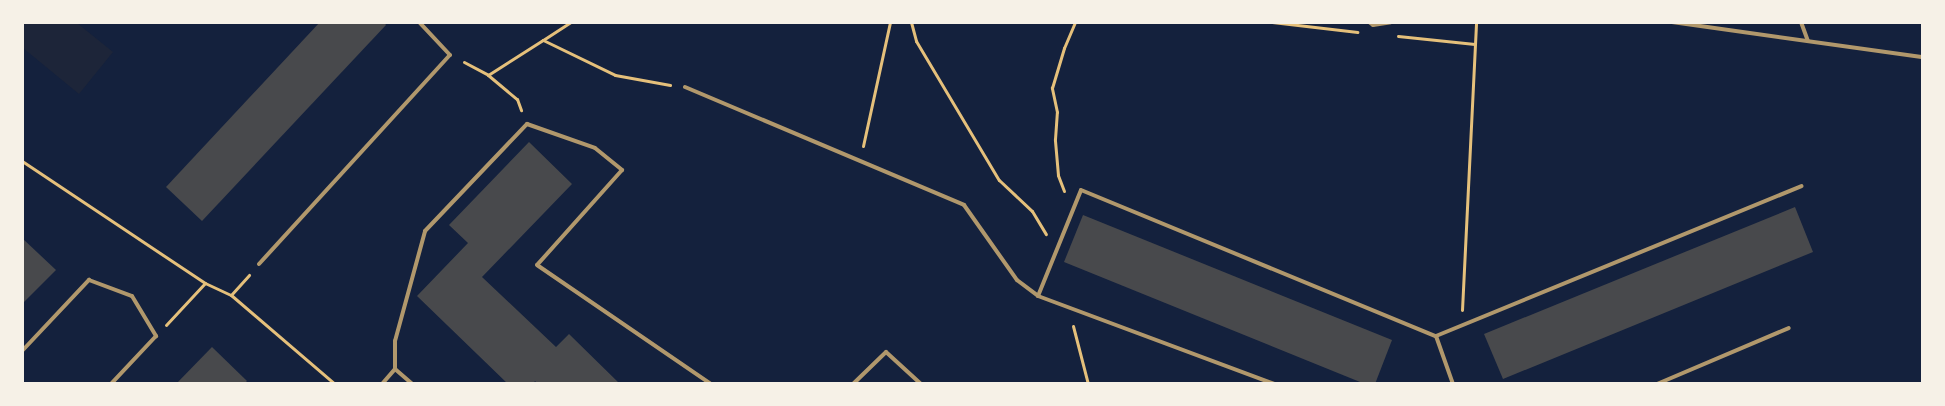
<!DOCTYPE html>
<style>
body{margin:0}
#map{position:relative;width:1945px;height:406px;overflow:hidden;background:#14213d;font-family:"Open Sans",sans-serif}
div>[style]{position:absolute}
.green>*{inset:0;background:#1d2539}
.building>*{inset:0;background:#48494c}
.path>*{height:3px;margin:-1.5px;padding:0 1.5px;transform-origin:1.5px;border-radius:1.5px;background:#e5c07b}
.service>*{height:4px;margin:-2px;padding:0 2px;transform-origin:2px;border-radius:2px;background:#b1986c}
span{translate:-50% -50%;white-space:nowrap;text-align:center;line-height:1.15;-webkit-text-stroke:5px #f6f1e7;paint-order:stroke}
.frame{position:absolute;inset:0;border:24px solid #f6f1e7;pointer-events:none}
</style>
<div id="map">
<div class="green">
<i style="clip-path:polygon(22px 23px,77px 23px,113px 52px,79px 94px,23px 48px)"></i>
</div>
<div class="building">
<i style="clip-path:polygon(320px 22px,384px 22px,386px 25px,202px 221px,166px 187px)"></i>
<i style="clip-path:polygon(529px 142px,572px 184px,482px 277px,556px 347px,569px 334px,620px 384px,538px 384px,535px 381px,533px 384px,508px 384px,417px 296px,468px 243px,449px 225px)"></i>
<i style="clip-path:polygon(1795px 207px,1813px 252px,1503px 379px,1484px 334px)"></i>
<i style="clip-path:polygon(1083px 215px,1392px 340px,1375px 384px,1365px 384px,1064px 262px)"></i>
<i style="clip-path:polygon(22px 238px,56px 270px,22px 304px)"></i>
<i style="clip-path:polygon(212px 347px,247px 381px,244px 384px,176px 384px)"></i>
</div>
<div class="path">
<i style="left:911px;top:22px;width:20px;rotate:75deg"></i>
<i style="left:916px;top:41px;width:162px;rotate:59.2deg"></i>
<i style="left:999px;top:180px;width:45px;rotate:43.2deg"></i>
<i style="left:1032px;top:211px;width:27px;rotate:59deg"></i>
<i style="left:1272px;top:22px;width:86px;rotate:6.7deg"></i>
<i style="left:1398px;top:36px;width:77px;rotate:5.9deg"></i>
<i style="left:543px;top:40px;width:33px;rotate:-33deg"></i>
<i style="left:464px;top:62px;width:27px;rotate:28deg"></i>
<i style="left:488px;top:75px;width:65px;rotate:-32.5deg"></i>
<i style="left:543px;top:40px;width:80px;rotate:25.9deg"></i>
<i style="left:615px;top:75px;width:56px;rotate:10.3deg"></i>
<i style="left:488px;top:75px;width:38px;rotate:40deg"></i>
<i style="left:517px;top:99px;width:12px;rotate:70deg"></i>
<i style="left:863px;top:146px;width:127px;rotate:-77.7deg"></i>
<i style="left:22px;top:161px;width:220px;rotate:33.7deg"></i>
<i style="left:205px;top:283px;width:29px;rotate:25deg"></i>
<i style="left:231px;top:295px;width:137px;rotate:40.6deg"></i>
<i style="left:1064px;top:191px;width:17px;rotate:-111deg"></i>
<i style="left:1058px;top:175px;width:36px;rotate:-95deg"></i>
<i style="left:1055px;top:139px;width:27px;rotate:-86deg"></i>
<i style="left:1057px;top:112px;width:25px;rotate:-102deg"></i>
<i style="left:1052px;top:88px;width:42px;rotate:-73.3deg"></i>
<i style="left:1064px;top:48px;width:28px;rotate:-67deg"></i>
<i style="left:231px;top:295px;width:27px;rotate:-48deg"></i>
<i style="left:1462px;top:310px;width:288px;rotate:-87.2deg"></i>
<i style="left:166px;top:325px;width:57px;rotate:-47.1deg"></i>
<i style="left:1073px;top:326px;width:60px;rotate:75.5deg"></i>
</div>
<div class="service">
<i style="left:1369px;top:22px;width:5px;rotate:37deg"></i>
<i style="left:1373px;top:25px;width:18px;rotate:-9deg"></i>
<i style="left:1672px;top:22px;width:252px;rotate:8deg"></i>
<i style="left:1801px;top:22px;width:20px;rotate:70deg"></i>
<i style="left:685px;top:87px;width:303px;rotate:22.9deg"></i>
<i style="left:964px;top:205px;width:92px;rotate:54.8deg"></i>
<i style="left:1017px;top:280px;width:26px;rotate:37deg"></i>
<i style="left:1038px;top:296px;width:252px;rotate:20.4deg"></i>
<i style="left:259px;top:264px;width:283px;rotate:-47.6deg"></i>
<i style="left:450px;top:55px;width:45px;rotate:-133.2deg"></i>
<i style="left:1038px;top:296px;width:114px;rotate:-67.9deg"></i>
<i style="left:1081px;top:190px;width:384px;rotate:22.4deg"></i>
<i style="left:1436px;top:336px;width:51px;rotate:70.5deg"></i>
<i style="left:1436px;top:336px;width:395px;rotate:-22.3deg"></i>
<i style="left:22px;top:351px;width:98px;rotate:-46.7deg"></i>
<i style="left:89px;top:280px;width:46px;rotate:20.4deg"></i>
<i style="left:132px;top:296px;width:47px;rotate:59deg"></i>
<i style="left:156px;top:336px;width:66px;rotate:133.2deg"></i>
<i style="left:395px;top:369px;width:28px;rotate:-90deg"></i>
<i style="left:395px;top:341px;width:114px;rotate:-74.7deg"></i>
<i style="left:425px;top:231px;width:148px;rotate:-46.4deg"></i>
<i style="left:527px;top:124px;width:72px;rotate:19.4deg"></i>
<i style="left:595px;top:148px;width:35px;rotate:39deg"></i>
<i style="left:622px;top:170px;width:127px;rotate:131.8deg"></i>
<i style="left:537px;top:265px;width:211px;rotate:34.4deg"></i>
<i style="left:382px;top:384px;width:20px;rotate:-49deg"></i>
<i style="left:395px;top:369px;width:23px;rotate:41deg"></i>
<i style="left:853px;top:384px;width:46px;rotate:-44.1deg"></i>
<i style="left:886px;top:352px;width:47px;rotate:42.4deg"></i>
<i style="left:1657px;top:384px;width:143px;rotate:-23deg"></i>
</div>
<div class="frame"></div>
</div>
